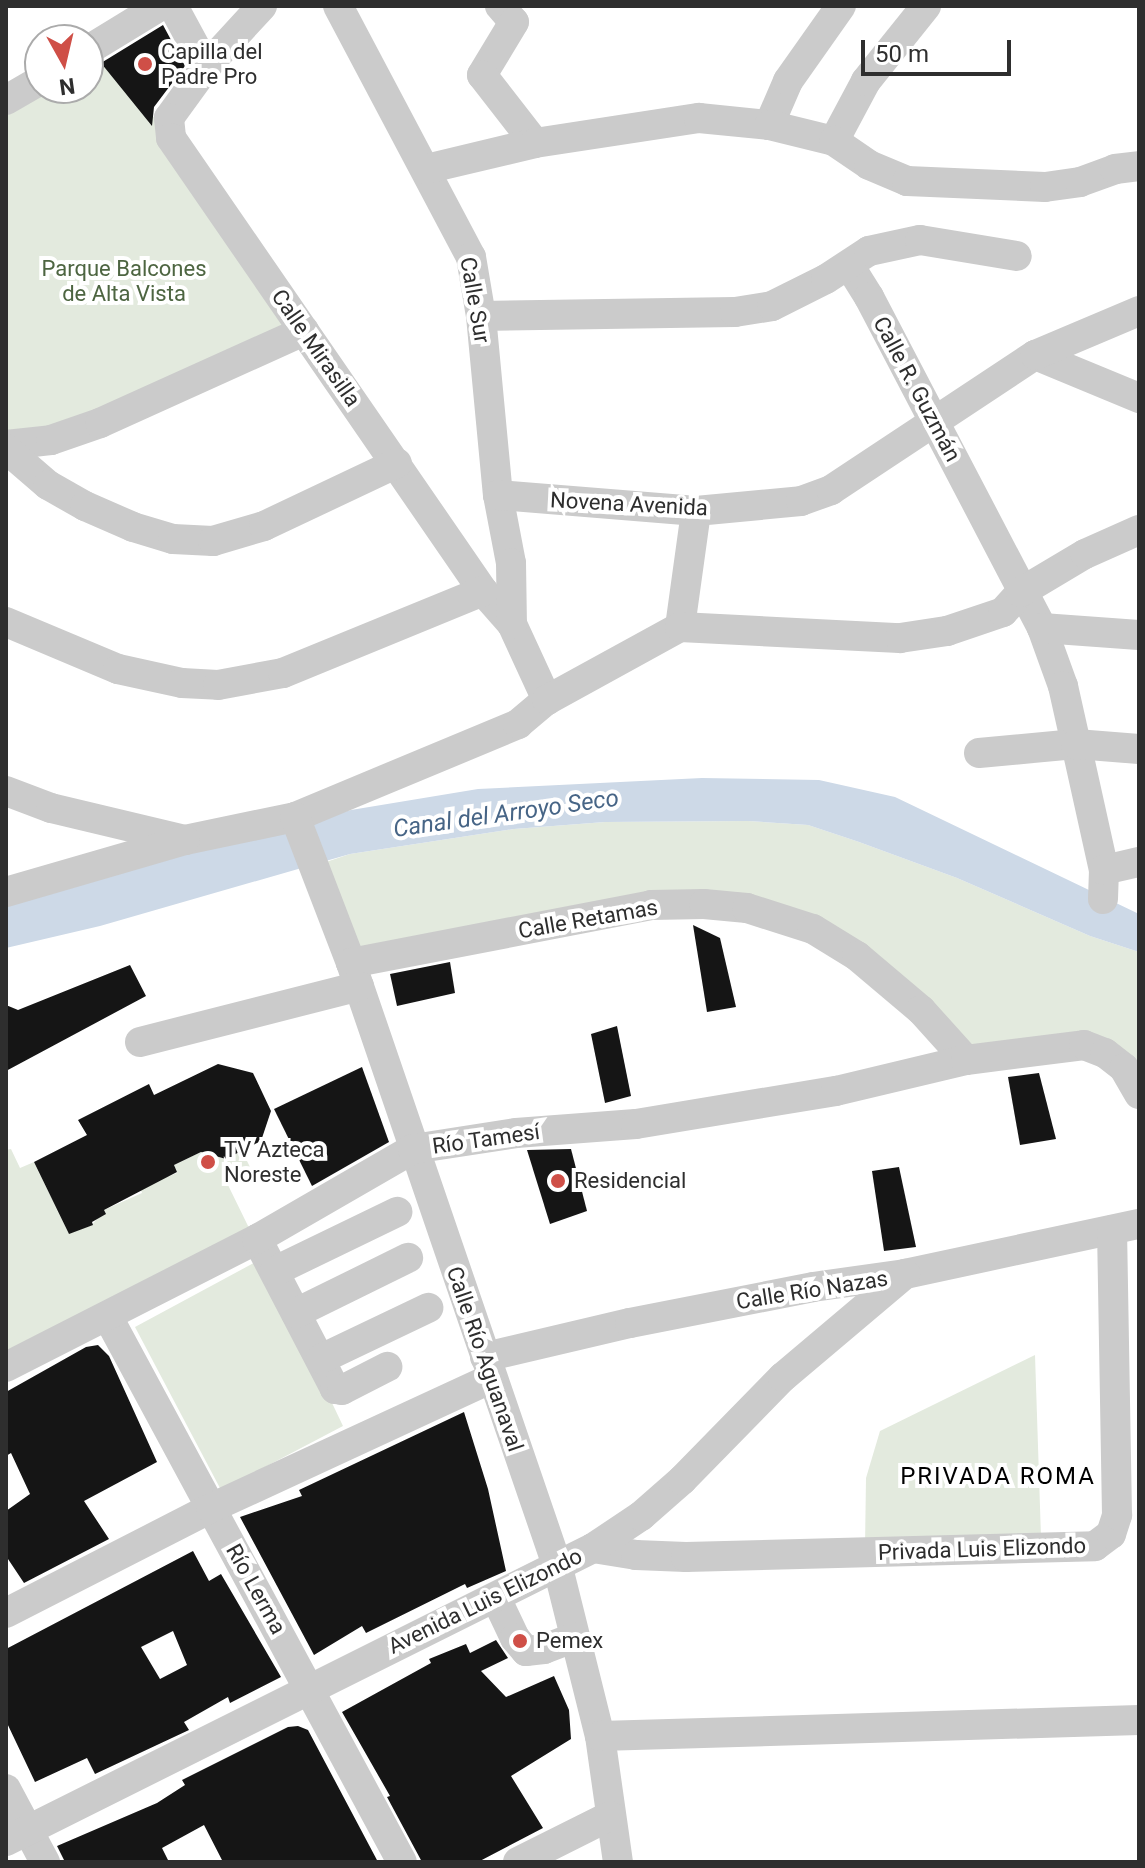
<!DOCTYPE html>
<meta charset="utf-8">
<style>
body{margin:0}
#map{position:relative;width:1145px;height:1868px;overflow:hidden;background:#fff;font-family:Roboto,sans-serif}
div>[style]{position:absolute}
.green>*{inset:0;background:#e3eade}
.water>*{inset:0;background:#cdd9e7}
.building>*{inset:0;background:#151515}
.minor>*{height:30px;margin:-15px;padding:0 15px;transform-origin:15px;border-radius:15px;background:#cbcbcb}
.dots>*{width:22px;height:22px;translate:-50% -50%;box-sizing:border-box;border:4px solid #fff;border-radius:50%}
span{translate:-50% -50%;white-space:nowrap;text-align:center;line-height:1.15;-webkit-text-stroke:8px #fff;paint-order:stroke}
.poi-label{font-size:22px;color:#2e2e2e}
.left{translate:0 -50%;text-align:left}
.park-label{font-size:22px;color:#4d6541}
.street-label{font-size:22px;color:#2e2e2e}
.water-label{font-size:24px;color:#476586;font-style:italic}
.neighbourhood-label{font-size:24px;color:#000;letter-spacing:2px}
.frame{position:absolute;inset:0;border:8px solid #2e2e2e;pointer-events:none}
.north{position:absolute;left:24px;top:24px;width:80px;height:80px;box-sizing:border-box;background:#fff;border:2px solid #ababab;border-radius:50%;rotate:172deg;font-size:22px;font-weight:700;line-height:32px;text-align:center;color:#2e2e2e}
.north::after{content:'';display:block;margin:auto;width:28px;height:36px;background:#cf4f47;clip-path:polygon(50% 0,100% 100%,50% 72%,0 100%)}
.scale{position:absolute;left:861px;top:40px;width:150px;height:36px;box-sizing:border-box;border:4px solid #2e2e2e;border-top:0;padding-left:10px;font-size:24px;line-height:28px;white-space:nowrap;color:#2e2e2e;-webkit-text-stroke:6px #fff;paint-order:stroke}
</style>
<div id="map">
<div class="green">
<i style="clip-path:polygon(96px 56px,170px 134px,304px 331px,6px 445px,6px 110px,42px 88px,88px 88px,88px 60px)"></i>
<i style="clip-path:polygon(748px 821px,808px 825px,859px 842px,957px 878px,1090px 936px,1139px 952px,1139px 1069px,1105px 1053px,966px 1060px,857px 956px,704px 904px,351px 963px,314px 866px,350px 854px,514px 829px,605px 822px)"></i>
<i style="clip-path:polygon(11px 1149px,20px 1168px,34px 1162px,69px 1233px,92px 1225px,104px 1210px,142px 1193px,140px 1187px,177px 1173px,174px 1165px,201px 1152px,226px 1159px,242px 1151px,252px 1171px,227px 1183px,249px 1228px,6px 1352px,6px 1150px)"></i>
<i style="clip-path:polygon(263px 1258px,343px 1426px,221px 1490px,135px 1327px)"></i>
<i style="clip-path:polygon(1035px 1355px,1041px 1537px,865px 1547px,866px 1478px,880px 1431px)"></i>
</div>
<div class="water">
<i style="clip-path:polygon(702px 778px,819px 780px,895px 797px,1139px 914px,1139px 952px,1090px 936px,957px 878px,859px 842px,808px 825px,748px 821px,605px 822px,514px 829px,350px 854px,100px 926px,6px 948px,6px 902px,351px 810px,478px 789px)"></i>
</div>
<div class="building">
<i style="clip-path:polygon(163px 25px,185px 66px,154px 107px,152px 126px,101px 63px)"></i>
<i style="clip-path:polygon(693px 925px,720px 938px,736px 1007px,707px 1012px)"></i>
<i style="clip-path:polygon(450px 962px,455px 993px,397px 1006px,390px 974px)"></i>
<i style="clip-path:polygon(130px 965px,146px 996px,6px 1071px,6px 1005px,18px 1010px)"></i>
<i style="clip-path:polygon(617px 1026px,631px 1096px,605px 1103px,591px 1034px)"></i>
<i style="clip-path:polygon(218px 1064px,253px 1073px,271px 1111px,261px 1141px,226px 1159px,201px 1152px,174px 1165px,177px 1172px,104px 1210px,106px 1214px,92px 1222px,93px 1225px,69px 1234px,34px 1162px,87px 1135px,78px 1120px,149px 1084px,154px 1095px)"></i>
<i style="clip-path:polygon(362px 1067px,389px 1142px,312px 1186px,274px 1109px)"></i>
<i style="clip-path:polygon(1039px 1073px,1056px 1139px,1020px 1145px,1008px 1077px)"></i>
<i style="clip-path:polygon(571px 1149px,587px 1211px,550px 1224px,527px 1150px)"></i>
<i style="clip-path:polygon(899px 1167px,916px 1247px,884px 1251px,872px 1171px)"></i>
<i style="clip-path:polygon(98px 1345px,109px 1356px,157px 1462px,84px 1501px,109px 1539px,24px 1583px,6px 1556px,6px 1511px,30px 1494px,11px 1453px,6px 1456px,6px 1392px,86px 1347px)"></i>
<i style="clip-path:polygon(464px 1412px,488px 1489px,506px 1571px,467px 1588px,465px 1584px,366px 1633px,362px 1626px,314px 1655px,240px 1517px,302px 1496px,299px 1490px)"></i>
<i style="clip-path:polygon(evenodd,193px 1551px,209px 1581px,221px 1574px,281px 1677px,230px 1703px,228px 1697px,184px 1722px,189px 1730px,95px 1774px,87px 1758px,35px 1782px,6px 1721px,6px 1649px,193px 1551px,173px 1631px,187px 1665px,160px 1679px,141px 1647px,173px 1631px)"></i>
<i style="clip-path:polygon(496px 1640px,508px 1658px,481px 1671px,506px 1697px,554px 1676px,569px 1710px,571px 1739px,511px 1776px,543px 1828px,478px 1862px,422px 1862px,387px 1797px,390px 1796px,342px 1712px,431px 1663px,429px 1659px,466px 1644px,470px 1653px)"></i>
<i style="clip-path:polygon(298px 1726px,308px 1730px,378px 1862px,223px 1862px,204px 1825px,162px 1848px,169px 1862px,65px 1862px,57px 1846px,157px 1803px,185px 1785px,182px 1780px,288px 1727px)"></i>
</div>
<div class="minor">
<i style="left:173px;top:6px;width:69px;rotate:61.6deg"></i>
<i style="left:262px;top:6px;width:83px;rotate:132.6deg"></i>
<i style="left:206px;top:67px;width:63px;rotate:126deg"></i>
<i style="left:169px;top:118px;width:20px;rotate:84deg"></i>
<i style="left:171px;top:138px;width:550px;rotate:55.44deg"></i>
<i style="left:483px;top:591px;width:44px;rotate:48.7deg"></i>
<i style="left:512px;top:624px;width:84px;rotate:65.3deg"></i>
<i style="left:338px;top:6px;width:284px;rotate:62.1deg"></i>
<i style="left:471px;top:257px;width:60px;rotate:80.4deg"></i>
<i style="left:481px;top:316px;width:180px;rotate:84.6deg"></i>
<i style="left:498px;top:495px;width:69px;rotate:79.2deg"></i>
<i style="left:511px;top:563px;width:61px;rotate:89.1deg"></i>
<i style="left:500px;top:6px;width:21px;rotate:49deg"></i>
<i style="left:514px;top:22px;width:62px;rotate:121.1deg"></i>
<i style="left:482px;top:75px;width:86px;rotate:52.1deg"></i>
<i style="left:88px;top:50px;width:84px;rotate:-31.4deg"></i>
<i style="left:6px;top:100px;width:39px;rotate:-30deg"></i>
<i style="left:769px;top:125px;width:48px;rotate:-66.6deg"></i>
<i style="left:788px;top:81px;width:92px;rotate:-54.8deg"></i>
<i style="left:834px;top:141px;width:68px;rotate:-61.9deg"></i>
<i style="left:866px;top:81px;width:96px;rotate:-51.3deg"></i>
<i style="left:426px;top:169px;width:112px;rotate:-13.4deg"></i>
<i style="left:535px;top:143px;width:166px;rotate:-8.7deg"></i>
<i style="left:699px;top:118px;width:70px;rotate:5.7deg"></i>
<i style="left:769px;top:125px;width:67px;rotate:13.8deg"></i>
<i style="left:834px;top:141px;width:42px;rotate:34.4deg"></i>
<i style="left:869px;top:165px;width:41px;rotate:22.8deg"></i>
<i style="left:907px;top:181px;width:138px;rotate:2.5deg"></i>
<i style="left:1045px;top:187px;width:35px;rotate:-8deg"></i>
<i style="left:1080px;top:182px;width:37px;rotate:-20deg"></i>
<i style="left:1115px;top:169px;width:24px;rotate:-7deg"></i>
<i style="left:849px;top:265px;width:38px;rotate:58deg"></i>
<i style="left:869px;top:297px;width:373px;rotate:62.4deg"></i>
<i style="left:1042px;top:628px;width:62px;rotate:70.1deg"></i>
<i style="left:1063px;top:686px;width:59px;rotate:77.4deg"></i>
<i style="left:1076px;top:744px;width:129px;rotate:77.5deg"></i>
<i style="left:1104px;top:870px;width:29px;rotate:92deg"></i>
<i style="left:481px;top:316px;width:254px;rotate:-0.9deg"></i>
<i style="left:735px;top:312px;width:37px;rotate:-9deg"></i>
<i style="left:772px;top:306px;width:60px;rotate:-26.6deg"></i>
<i style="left:826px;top:279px;width:51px;rotate:-33.1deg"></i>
<i style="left:869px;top:251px;width:52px;rotate:-12.2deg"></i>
<i style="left:920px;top:240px;width:98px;rotate:9.4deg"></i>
<i style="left:1035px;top:355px;width:113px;rotate:22.5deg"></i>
<i style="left:6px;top:445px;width:45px;rotate:-6.3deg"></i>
<i style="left:51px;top:440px;width:52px;rotate:-19.1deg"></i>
<i style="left:100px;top:423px;width:224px;rotate:-24.3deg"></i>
<i style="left:6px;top:449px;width:55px;rotate:40.6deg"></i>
<i style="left:48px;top:485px;width:43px;rotate:29.6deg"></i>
<i style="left:85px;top:506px;width:52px;rotate:23.6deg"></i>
<i style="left:133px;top:527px;width:42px;rotate:16.7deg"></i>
<i style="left:173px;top:539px;width:40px;rotate:2.9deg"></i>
<i style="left:213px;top:541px;width:53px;rotate:-16.4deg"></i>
<i style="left:264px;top:526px;width:147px;rotate:-25.3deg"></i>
<i style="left:498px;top:495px;width:199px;rotate:4.6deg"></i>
<i style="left:696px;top:511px;width:105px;rotate:-5.4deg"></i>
<i style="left:801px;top:501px;width:32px;rotate:-20deg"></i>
<i style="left:831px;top:490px;width:245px;rotate:-33.5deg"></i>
<i style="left:1035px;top:355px;width:113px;rotate:-22.9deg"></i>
<i style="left:6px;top:622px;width:121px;rotate:22.8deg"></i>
<i style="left:118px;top:669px;width:66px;rotate:12.3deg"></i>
<i style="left:182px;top:683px;width:36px;rotate:3deg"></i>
<i style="left:218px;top:685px;width:66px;rotate:-10.5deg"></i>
<i style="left:283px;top:673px;width:216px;rotate:-22.3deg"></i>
<i style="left:680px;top:627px;width:117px;rotate:-82.1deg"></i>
<i style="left:1042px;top:628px;width:97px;rotate:4.1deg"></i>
<i style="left:979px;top:753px;width:97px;rotate:-5.3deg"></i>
<i style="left:1076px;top:744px;width:63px;rotate:4.5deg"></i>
<i style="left:6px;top:791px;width:48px;rotate:20.7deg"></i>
<i style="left:51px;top:808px;width:138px;rotate:13.4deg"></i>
<i style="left:185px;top:840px;width:112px;rotate:-11.8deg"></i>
<i style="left:295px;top:817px;width:242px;rotate:-22.6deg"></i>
<i style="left:518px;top:724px;width:38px;rotate:-40deg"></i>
<i style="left:547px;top:700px;width:152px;rotate:-28.8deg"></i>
<i style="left:680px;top:627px;width:220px;rotate:2.9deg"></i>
<i style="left:900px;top:638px;width:48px;rotate:-8.5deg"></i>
<i style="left:947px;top:631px;width:59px;rotate:-18.7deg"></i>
<i style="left:1003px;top:612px;width:27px;rotate:-48deg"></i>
<i style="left:1021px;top:592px;width:74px;rotate:-30.7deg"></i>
<i style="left:1085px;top:554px;width:59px;rotate:-24deg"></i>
<i style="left:295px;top:817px;width:156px;rotate:69deg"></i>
<i style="left:351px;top:963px;width:639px;rotate:71.11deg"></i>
<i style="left:558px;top:1568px;width:173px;rotate:76deg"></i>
<i style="left:600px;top:1736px;width:127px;rotate:81.9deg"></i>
<i style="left:1104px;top:870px;width:36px;rotate:-13deg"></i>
<i style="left:6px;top:892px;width:186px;rotate:-16.2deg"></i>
<i style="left:351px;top:963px;width:306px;rotate:-10.9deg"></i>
<i style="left:651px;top:905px;width:53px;rotate:-1.1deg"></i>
<i style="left:704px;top:904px;width:43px;rotate:5.3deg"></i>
<i style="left:747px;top:908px;width:69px;rotate:17.7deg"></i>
<i style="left:813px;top:929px;width:52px;rotate:31.5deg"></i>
<i style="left:857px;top:956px;width:84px;rotate:40.2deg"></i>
<i style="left:921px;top:1010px;width:67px;rotate:48deg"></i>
<i style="left:140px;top:1042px;width:226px;rotate:-14.3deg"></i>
<i style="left:257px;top:1239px;width:169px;rotate:62.5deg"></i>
<i style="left:335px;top:1389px;width:7px;rotate:8deg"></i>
<i style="left:342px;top:1390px;width:51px;rotate:-27.1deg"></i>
<i style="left:275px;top:1271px;width:136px;rotate:-25.8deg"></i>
<i style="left:296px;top:1313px;width:125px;rotate:-26.2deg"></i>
<i style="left:108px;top:1317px;width:619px;rotate:61.66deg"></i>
<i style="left:485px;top:1357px;width:149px;rotate:-13.2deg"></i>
<i style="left:630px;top:1323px;width:187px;rotate:-11.1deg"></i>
<i style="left:813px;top:1287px;width:93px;rotate:-8deg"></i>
<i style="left:905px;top:1274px;width:239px;rotate:-12.1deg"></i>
<i style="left:321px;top:1359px;width:119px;rotate:-25.5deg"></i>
<i style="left:6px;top:1367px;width:282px;rotate:-27deg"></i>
<i style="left:257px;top:1239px;width:180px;rotate:-30deg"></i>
<i style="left:413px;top:1149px;width:104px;rotate:-8.8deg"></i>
<i style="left:516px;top:1133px;width:120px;rotate:-4.3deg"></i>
<i style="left:636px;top:1124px;width:203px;rotate:-9.4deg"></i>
<i style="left:836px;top:1091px;width:134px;rotate:-13.4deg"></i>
<i style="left:966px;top:1060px;width:119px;rotate:-7.2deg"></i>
<i style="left:1084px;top:1045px;width:22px;rotate:21deg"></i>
<i style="left:1105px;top:1053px;width:24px;rotate:38deg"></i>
<i style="left:1124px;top:1068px;width:30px;rotate:60deg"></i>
<i style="left:593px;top:1548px;width:44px;rotate:9.2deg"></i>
<i style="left:636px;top:1555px;width:50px;rotate:2.3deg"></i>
<i style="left:686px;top:1557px;width:409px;rotate:-1.5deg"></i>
<i style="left:1095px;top:1546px;width:20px;rotate:-37deg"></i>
<i style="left:1111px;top:1534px;width:20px;rotate:-72deg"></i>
<i style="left:1117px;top:1515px;width:285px;rotate:-91deg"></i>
<i style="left:496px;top:1598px;width:44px;rotate:64.6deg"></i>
<i style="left:515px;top:1638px;width:17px;rotate:50deg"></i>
<i style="left:526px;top:1651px;width:18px;rotate:-6deg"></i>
<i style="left:544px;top:1649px;width:33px;rotate:-21deg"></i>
<i style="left:6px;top:1613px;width:230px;rotate:-27.1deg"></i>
<i style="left:211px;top:1508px;width:307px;rotate:-24.8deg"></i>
<i style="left:600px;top:1736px;width:539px;rotate:-1.7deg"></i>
<i style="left:6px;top:1789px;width:83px;rotate:61.9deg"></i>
<i style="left:6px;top:1841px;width:656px;rotate:-26.53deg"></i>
<i style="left:593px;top:1548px;width:58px;rotate:-33.7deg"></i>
<i style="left:641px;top:1516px;width:55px;rotate:-41.3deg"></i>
<i style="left:682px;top:1480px;width:144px;rotate:-45.6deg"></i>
<i style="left:783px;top:1377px;width:160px;rotate:-40.2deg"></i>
<i style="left:518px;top:1862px;width:103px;rotate:-26.6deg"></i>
</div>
<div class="dots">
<i style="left:145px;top:64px;background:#cf4f47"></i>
<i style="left:208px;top:1162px;background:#cf4f47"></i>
<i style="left:558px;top:1181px;background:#cf4f47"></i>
<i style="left:520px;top:1641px;background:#cf4f47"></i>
</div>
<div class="poi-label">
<span class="left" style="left:161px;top:64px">Capilla del<br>Padre Pro</span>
<span class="left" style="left:224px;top:1162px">TV Azteca<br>Noreste</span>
<span class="left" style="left:574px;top:1181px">Residencial</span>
<span class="left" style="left:536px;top:1641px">Pemex</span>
</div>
<div class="park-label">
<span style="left:124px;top:281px">Parque Balcones<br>de Alta Vista</span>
</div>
<div class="street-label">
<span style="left:475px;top:300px;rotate:80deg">Calle Sur</span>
<span style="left:316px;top:348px;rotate:55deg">Calle Mirasilla</span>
<span style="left:917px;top:389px;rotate:62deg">Calle R. Guzmán</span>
<span style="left:629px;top:504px;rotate:3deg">Novena Avenida</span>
<span style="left:588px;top:919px;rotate:-10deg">Calle Retamas</span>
<span style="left:486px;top:1139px;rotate:-8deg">Río Tamesí</span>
<span style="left:812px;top:1290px;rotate:-9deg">Calle Río Nazas</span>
<span style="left:485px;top:1359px;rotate:71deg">Calle Río Aguanaval</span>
<span style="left:982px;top:1549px;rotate:-2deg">Privada Luis Elizondo</span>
<span style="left:256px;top:1589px;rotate:61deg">Río Lerma</span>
<span style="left:485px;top:1601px;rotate:-26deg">Avenida Luis Elizondo</span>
</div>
<div class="water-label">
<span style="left:506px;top:814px;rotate:-8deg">Canal del Arroyo Seco</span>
</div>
<div class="neighbourhood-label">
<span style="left:998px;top:1477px">PRIVADA ROMA</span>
</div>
<div class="frame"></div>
<div class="north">N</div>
<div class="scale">50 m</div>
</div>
